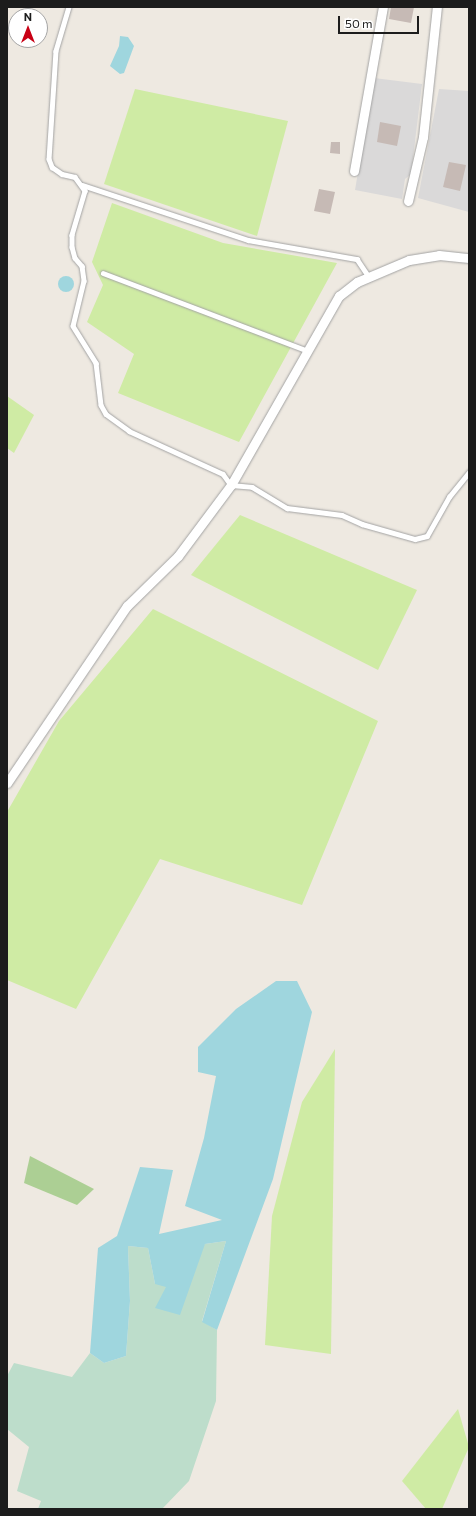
<!DOCTYPE html>
<style>
body{margin:0}
#map{position:relative;width:476px;height:1516px;overflow:hidden;background:#eee9e1;font-family:Commissioner,sans-serif}
div>[style]{position:absolute}
.residential>*{inset:0;background:#dad9d9}
.grass>*{inset:0;background:#cfeba4}
.forest>*{inset:0;background:#accf94}
.wetland>*{inset:0;background:#bdddcb}
.water>*{inset:0;background:#9fd6de}
.round{border-radius:50%}
.building>*{inset:0;background:#c6bab5}
.roads{filter:drop-shadow(0 0 1px #a3a3a3) drop-shadow(0 0 1px #a3a3a3)}
.service>*{height:4.5px;margin:-2.25px;padding:0 2.25px;transform-origin:2.25px;border-radius:2.25px;background:#fff}
.minor>*{height:9px;margin:-4.5px;padding:0 4.5px;transform-origin:4.5px;border-radius:4.5px;background:#fff}
span{translate:-50% -50%;white-space:nowrap;text-align:center;line-height:1.15;-webkit-text-stroke:3.5px #fff;paint-order:stroke}
.frame{position:absolute;inset:0;border:8px solid #1c1c1c;pointer-events:none}
.north{position:absolute;left:8px;top:8px;width:40px;height:40px;box-sizing:border-box;background:#fff;border:1px solid #a4a4a4;border-radius:50%;rotate:0deg;font-size:11px;font-weight:700;line-height:16px;text-align:center;color:#1c1c1c}
.north::after{content:'';display:block;margin:auto;width:14px;height:18px;background:#c90015;clip-path:polygon(50% 0,100% 100%,50% 72%,0 100%)}
.scale{position:absolute;left:338px;top:16px;width:81px;height:18px;box-sizing:border-box;border:2px solid #1c1c1c;border-top:0;padding-left:5px;font-size:12px;line-height:14px;white-space:nowrap;color:#1c1c1c;-webkit-text-stroke:3px #fff;paint-order:stroke}
</style>
<div id="map">
<div class="residential">
<i style="clip-path:polygon(374px 78px,422px 84px,411px 174px,405px 179px,402px 199px,355px 190px)"></i>
<i style="clip-path:polygon(439px 89px,469px 91px,469px 212px,418px 198px)"></i>
</div>
<div class="grass">
<i style="clip-path:polygon(135px 89px,288px 121px,257px 236px,104px 184px)"></i>
<i style="clip-path:polygon(112px 203px,223px 243px,337px 263px,239px 442px,118px 393px,134px 354px,87px 322px,103px 285px,92px 262px)"></i>
<i style="clip-path:polygon(7px 396px,34px 415px,14px 453px,7px 448px)"></i>
<i style="clip-path:polygon(240px 515px,417px 590px,378px 670px,191px 575px)"></i>
<i style="clip-path:polygon(153px 609px,378px 721px,302px 905px,160px 859px,76px 1009px,7px 980px,7px 812px,59px 721px)"></i>
<i style="clip-path:polygon(335px 1049px,331px 1354px,265px 1345px,272px 1216px,302px 1102px)"></i>
<i style="clip-path:polygon(458px 1409px,469px 1447px,442px 1509px,426px 1509px,402px 1481px)"></i>
</div>
<div class="forest">
<i style="clip-path:polygon(30px 1156px,94px 1189px,77px 1205px,24px 1183px)"></i>
</div>
<div class="wetland">
<i style="clip-path:polygon(226px 1241px,202px 1321px,217px 1330px,216px 1401px,189px 1481px,162px 1509px,38px 1509px,41px 1501px,17px 1491px,29px 1447px,7px 1429px,7px 1376px,14px 1363px,72px 1377px,90px 1353px,104px 1363px,126px 1356px,130px 1301px,128px 1246px,148px 1248px,155px 1284px,205px 1244px)"></i>
</div>
<div class="water">
<i style="clip-path:polygon(120px 36px,128px 37px,134px 46px,124px 73px,120px 74px,110px 66px,119px 46px)"></i>
<i class="round" style="left:58px;top:276px;width:16px;height:16px"></i>
<i style="clip-path:polygon(276px 981px,297px 981px,312px 1012px,273px 1179px,217px 1330px,202px 1322px,226px 1241px,205px 1244px,180px 1315px,155px 1308px,166px 1287px,155px 1284px,148px 1248px,128px 1246px,130px 1301px,126px 1356px,104px 1363px,90px 1353px,98px 1248px,117px 1236px,140px 1167px,173px 1170px,159px 1234px,222px 1220px,185px 1206px,204px 1138px,216px 1076px,198px 1072px,198px 1047px,236px 1009px)"></i>
</div>
<div class="building">
<i style="clip-path:polygon(391px 7px,414px 7px,411px 23px,389px 19px)"></i>
<i style="clip-path:polygon(380px 122px,401px 126px,397px 146px,377px 142px)"></i>
<i style="clip-path:polygon(331px 142px,340px 142px,340px 154px,330px 153px)"></i>
<i style="clip-path:polygon(449px 162px,466px 165px,460px 191px,443px 187px)"></i>
<i style="clip-path:polygon(319px 189px,335px 192px,330px 214px,314px 211px)"></i>
</div>
<div class="roads">
<div class="service">
<i style="left:69px;top:7px;width:46px;rotate:106.5deg"></i>
<i style="left:56px;top:51px;width:108px;rotate:93.7deg"></i>
<i style="left:49px;top:159px;width:9px;rotate:69deg"></i>
<i style="left:52px;top:167px;width:12px;rotate:35deg"></i>
<i style="left:62px;top:174px;width:13px;rotate:13deg"></i>
<i style="left:75px;top:177px;width:17px;rotate:54deg"></i>
<i style="left:85px;top:191px;width:46px;rotate:106.5deg"></i>
<i style="left:72px;top:235px;width:12px;rotate:90deg"></i>
<i style="left:72px;top:247px;width:11px;rotate:75deg"></i>
<i style="left:75px;top:258px;width:11px;rotate:49deg"></i>
<i style="left:82px;top:266px;width:15px;rotate:82deg"></i>
<i style="left:84px;top:281px;width:46px;rotate:103.7deg"></i>
<i style="left:73px;top:326px;width:44px;rotate:58.1deg"></i>
<i style="left:96px;top:363px;width:42px;rotate:83.2deg"></i>
<i style="left:101px;top:405px;width:10px;rotate:61deg"></i>
<i style="left:106px;top:414px;width:29px;rotate:36deg"></i>
<i style="left:129px;top:431px;width:103px;rotate:24.6deg"></i>
<i style="left:223px;top:474px;width:14px;rotate:54deg"></i>
<i style="left:231px;top:485px;width:21px;rotate:5deg"></i>
<i style="left:252px;top:487px;width:41px;rotate:31deg"></i>
<i style="left:287px;top:508px;width:55px;rotate:7.3deg"></i>
<i style="left:342px;top:515px;width:22px;rotate:24deg"></i>
<i style="left:362px;top:524px;width:55px;rotate:15.8deg"></i>
<i style="left:415px;top:539px;width:12px;rotate:-14deg"></i>
<i style="left:427px;top:536px;width:45px;rotate:-60.6deg"></i>
<i style="left:449px;top:497px;width:32px;rotate:-51deg"></i>
<i style="left:82px;top:185px;width:175px;rotate:18.3deg"></i>
<i style="left:248px;top:240px;width:111px;rotate:9.9deg"></i>
<i style="left:357px;top:259px;width:22px;rotate:56deg"></i>
<i style="left:103px;top:273px;width:217px;rotate:20.8deg"></i>
</div>
<div class="minor">
<i style="left:354px;top:171px;width:167px;rotate:-80deg"></i>
<i style="left:408px;top:201px;width:66px;rotate:-76.8deg"></i>
<i style="left:423px;top:137px;width:131px;rotate:-83.9deg"></i>
<i style="left:7px;top:783px;width:214px;rotate:-55.9deg"></i>
<i style="left:127px;top:606px;width:71px;rotate:-44.4deg"></i>
<i style="left:178px;top:556px;width:89px;rotate:-53.3deg"></i>
<i style="left:231px;top:485px;width:218px;rotate:-60.3deg"></i>
<i style="left:339px;top:296px;width:23px;rotate:-38deg"></i>
<i style="left:357px;top:282px;width:56px;rotate:-22.9deg"></i>
<i style="left:409px;top:260px;width:30px;rotate:-9deg"></i>
<i style="left:439px;top:255px;width:30px;rotate:6deg"></i>
</div>
</div>
<div class="frame"></div>
<div class="north">N</div>
<div class="scale">50 m</div>
</div>
